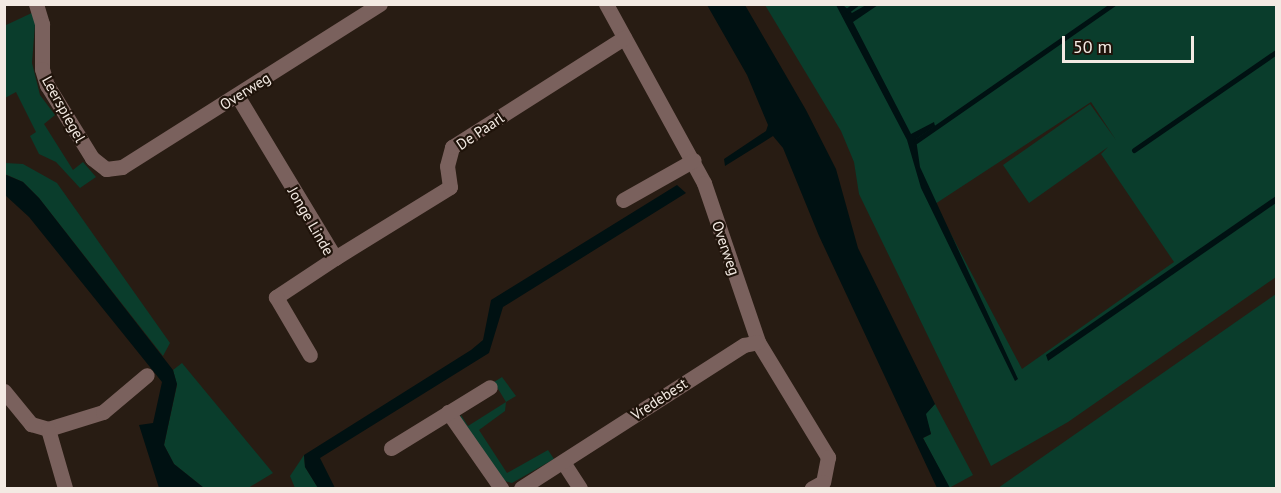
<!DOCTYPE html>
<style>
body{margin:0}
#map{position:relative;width:1281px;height:493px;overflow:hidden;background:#281c13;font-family:"PT Sans",sans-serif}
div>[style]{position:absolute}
.green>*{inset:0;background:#0a3d2c}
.water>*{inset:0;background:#001112}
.stream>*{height:5px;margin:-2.5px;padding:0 2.5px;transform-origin:2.5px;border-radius:2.5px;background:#001112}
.minor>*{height:15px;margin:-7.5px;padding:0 7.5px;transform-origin:7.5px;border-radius:7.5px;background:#7a615d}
span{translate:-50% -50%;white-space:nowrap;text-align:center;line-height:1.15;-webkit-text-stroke:4.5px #1f130a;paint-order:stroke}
.street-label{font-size:15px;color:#f3eae3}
.frame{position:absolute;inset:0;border:6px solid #f3eae3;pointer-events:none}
.scale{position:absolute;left:1062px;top:36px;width:132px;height:27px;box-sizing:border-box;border:3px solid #f3eae3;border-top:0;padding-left:8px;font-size:18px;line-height:21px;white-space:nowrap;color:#f3eae3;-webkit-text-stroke:4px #1f130a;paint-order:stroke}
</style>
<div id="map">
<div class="green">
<i style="clip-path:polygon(evenodd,765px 5px,1276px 5px,1276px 277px,1068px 422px,991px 466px,859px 194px,854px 162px,841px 131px,765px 5px,1091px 102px,1116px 140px,1090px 104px,1003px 165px,1029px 203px,1108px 147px,1101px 154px,1174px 262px,1022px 369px,935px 204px,1091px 102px)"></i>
<i style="clip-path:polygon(36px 11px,32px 63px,40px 95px,55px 115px,44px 124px,73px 170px,83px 162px,96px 177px,80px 188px,56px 162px,39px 154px,30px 136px,36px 132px,16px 92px,5px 98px,4px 26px)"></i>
<i style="clip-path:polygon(5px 163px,23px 164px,57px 183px,170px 343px,163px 356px,39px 198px,23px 182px,5px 174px)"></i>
<i style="clip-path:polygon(1276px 294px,1276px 488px,998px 488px,1008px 481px)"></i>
<i style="clip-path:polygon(182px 363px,273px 473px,248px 488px,204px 488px,174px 464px,164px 445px,177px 385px,173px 370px)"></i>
<i style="clip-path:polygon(502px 377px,516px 396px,506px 402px,505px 411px,479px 430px,507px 473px,548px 450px,554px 459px,512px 483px,501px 480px,459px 423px,461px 415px,468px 426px,506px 402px,494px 382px)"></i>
<i style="clip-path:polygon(935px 404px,973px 475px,949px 488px,923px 438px,931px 434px,925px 414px)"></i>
<i style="clip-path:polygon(304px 455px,305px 467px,318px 488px,295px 488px,290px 476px)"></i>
</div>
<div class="water">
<i style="clip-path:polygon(707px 5px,745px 5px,806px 110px,836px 169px,858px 248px,935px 404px,926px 414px,931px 434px,923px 438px,950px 488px,937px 488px,819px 236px,783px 148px,773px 136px,725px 166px,724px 159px,766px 131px,768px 125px,747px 75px)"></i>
<i style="clip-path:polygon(836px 5px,843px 5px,852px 13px,866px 5px,878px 5px,853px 22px,911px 134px,934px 122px,935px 126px,916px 139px,920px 167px,1018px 379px,1015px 381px,921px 188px,907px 140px)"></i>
<i style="clip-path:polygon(4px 174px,23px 182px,39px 198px,173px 370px,177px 384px,164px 445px,174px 464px,204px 488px,159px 488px,139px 425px,153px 423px,162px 382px,29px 217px,5px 195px)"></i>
<i style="clip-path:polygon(677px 185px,686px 193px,503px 307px,489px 353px,320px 458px,335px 488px,318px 488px,305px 467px,304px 455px,471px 350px,483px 340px,491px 300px)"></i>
<i style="clip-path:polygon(1276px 196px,1276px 203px,1048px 361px,1046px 355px)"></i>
</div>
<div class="stream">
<i style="left:848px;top:10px;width:10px;rotate:-37deg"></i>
<i style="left:916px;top:141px;width:240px;rotate:-34.8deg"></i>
<i style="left:1134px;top:150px;width:173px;rotate:-34.6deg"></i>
</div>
<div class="minor">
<i style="left:36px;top:4px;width:21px;rotate:73deg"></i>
<i style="left:42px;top:24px;width:45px;rotate:90deg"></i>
<i style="left:42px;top:69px;width:17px;rotate:73deg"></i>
<i style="left:47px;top:85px;width:86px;rotate:58.3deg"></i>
<i style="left:92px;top:158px;width:18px;rotate:38deg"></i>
<i style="left:106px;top:169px;width:16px;rotate:-7deg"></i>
<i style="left:122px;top:167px;width:305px;rotate:-32.3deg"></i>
<i style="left:606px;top:4px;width:204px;rotate:61.3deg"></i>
<i style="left:704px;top:183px;width:168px;rotate:71.2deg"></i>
<i style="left:758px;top:342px;width:135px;rotate:58.7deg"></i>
<i style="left:828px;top:457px;width:25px;rotate:101deg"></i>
<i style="left:823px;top:482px;width:13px;rotate:151deg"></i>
<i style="left:238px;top:97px;width:188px;rotate:58.9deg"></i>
<i style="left:335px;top:258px;width:71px;rotate:146.5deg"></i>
<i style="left:276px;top:297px;width:67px;rotate:59.6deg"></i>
<i style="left:623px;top:200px;width:81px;rotate:-29.4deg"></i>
<i style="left:335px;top:258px;width:135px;rotate:-31.7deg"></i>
<i style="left:450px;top:187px;width:21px;rotate:-98deg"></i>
<i style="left:447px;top:166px;width:20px;rotate:-75deg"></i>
<i style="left:452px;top:147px;width:204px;rotate:-32.4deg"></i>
<i style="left:4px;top:391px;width:43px;rotate:50.7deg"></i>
<i style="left:31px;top:424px;width:18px;rotate:16deg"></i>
<i style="left:48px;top:429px;width:58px;rotate:-17.2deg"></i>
<i style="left:103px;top:412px;width:57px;rotate:-40.1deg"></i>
<i style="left:448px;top:412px;width:93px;rotate:55.1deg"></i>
<i style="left:48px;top:429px;width:61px;rotate:73.9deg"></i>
<i style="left:391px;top:448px;width:116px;rotate:-31.6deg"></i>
<i style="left:563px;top:462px;width:31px;rotate:57deg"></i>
<i style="left:521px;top:488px;width:265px;rotate:-32.7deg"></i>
<i style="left:744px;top:345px;width:14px;rotate:-12deg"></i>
</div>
<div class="street-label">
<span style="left:245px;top:91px;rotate:-32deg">Overweg</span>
<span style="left:64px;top:109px;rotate:61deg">Leerspiegel</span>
<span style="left:480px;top:131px;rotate:-34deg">De Paarl</span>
<span style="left:311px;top:221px;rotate:60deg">Jonge Linde</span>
<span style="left:726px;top:248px;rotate:71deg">Overweg</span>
<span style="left:659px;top:399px;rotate:-33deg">Vredebest</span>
</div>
<div class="frame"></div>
<div class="scale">50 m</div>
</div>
